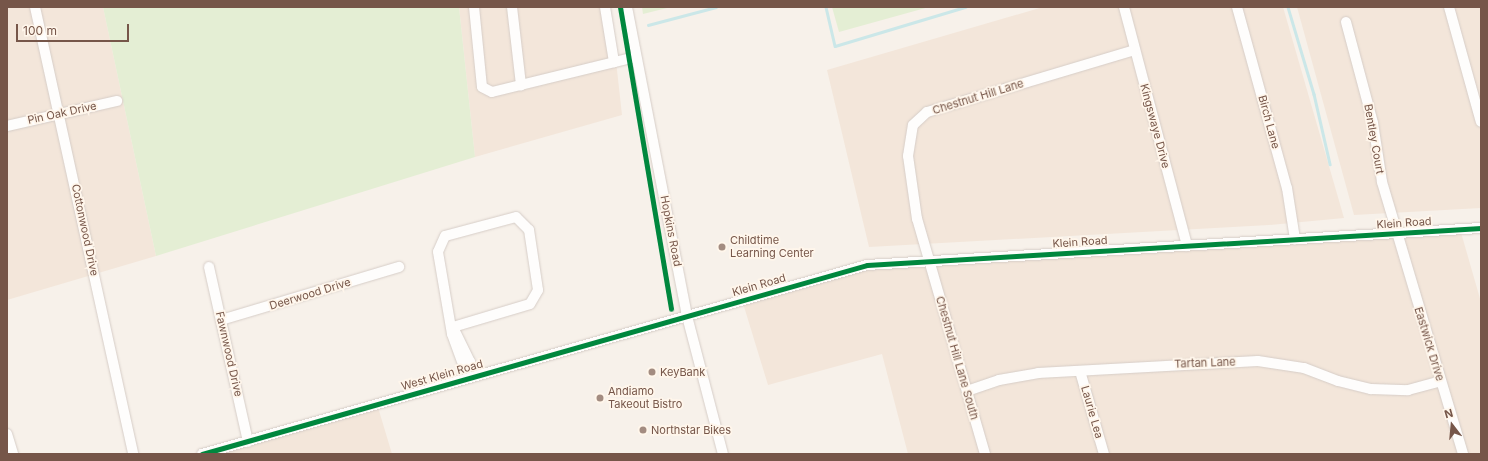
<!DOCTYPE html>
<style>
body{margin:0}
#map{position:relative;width:1488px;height:461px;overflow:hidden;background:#f7f1ea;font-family:Inter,sans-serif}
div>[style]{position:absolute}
.residential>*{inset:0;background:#f3e6da}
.green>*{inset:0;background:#e4eed4}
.stream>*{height:2.5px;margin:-1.25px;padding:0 1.25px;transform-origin:1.25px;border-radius:1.25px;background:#cbe7e8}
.roads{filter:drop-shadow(0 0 1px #d6cdc7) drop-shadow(0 0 1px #d6cdc7)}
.minor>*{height:10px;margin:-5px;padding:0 5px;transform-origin:5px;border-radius:5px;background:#fefdfc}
.cycleway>*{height:5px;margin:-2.5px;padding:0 2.5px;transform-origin:2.5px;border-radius:2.5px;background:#00873e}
.dots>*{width:11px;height:11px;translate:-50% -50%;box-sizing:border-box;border:2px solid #fff6eb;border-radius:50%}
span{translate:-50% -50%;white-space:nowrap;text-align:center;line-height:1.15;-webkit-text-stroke:3.5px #fff6eb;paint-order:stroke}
.street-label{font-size:11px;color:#765649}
.poi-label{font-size:11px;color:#765649}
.left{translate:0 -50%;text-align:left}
.frame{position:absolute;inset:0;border:8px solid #765649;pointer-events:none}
.north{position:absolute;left:1432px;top:405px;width:40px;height:40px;-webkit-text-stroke:3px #fff6eb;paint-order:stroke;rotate:344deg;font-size:11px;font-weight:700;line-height:16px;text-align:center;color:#765649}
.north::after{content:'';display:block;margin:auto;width:14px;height:18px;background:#765649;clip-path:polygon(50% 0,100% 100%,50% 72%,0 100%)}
.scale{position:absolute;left:16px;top:24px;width:113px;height:18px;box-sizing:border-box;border:2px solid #765649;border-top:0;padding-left:5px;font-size:12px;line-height:14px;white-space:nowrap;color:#765649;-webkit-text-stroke:3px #fff6eb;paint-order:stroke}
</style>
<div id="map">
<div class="residential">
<i style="clip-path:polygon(7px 7px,103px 7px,156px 256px,7px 300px)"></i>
<i style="clip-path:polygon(459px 7px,610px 7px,622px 115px,475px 157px)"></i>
<i style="clip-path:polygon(1043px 7px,1283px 7px,1344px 218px,1269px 225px,869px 247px,827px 70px)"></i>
<i style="clip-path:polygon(1297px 7px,1481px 7px,1481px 208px,1354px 215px)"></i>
<i style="clip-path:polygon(1460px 229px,1481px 302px,1481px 454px,908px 454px,882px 354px,768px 385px,742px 300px,867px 265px)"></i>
<i style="clip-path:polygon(377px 404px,392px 454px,207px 454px)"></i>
</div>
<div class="green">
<i style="clip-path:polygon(103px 7px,459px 7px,475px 157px,156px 256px)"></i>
<i style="clip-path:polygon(642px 7px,671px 7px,643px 14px)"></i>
<i style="clip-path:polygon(832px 7px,929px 7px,839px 32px)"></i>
</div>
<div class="stream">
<i style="left:826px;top:7px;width:40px;rotate:77deg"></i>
<i style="left:835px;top:46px;width:136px;rotate:-16.7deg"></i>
<i style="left:1288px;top:7px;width:91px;rotate:73.4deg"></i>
<i style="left:1314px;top:94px;width:72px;rotate:77.1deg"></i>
<i style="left:648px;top:25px;width:70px;rotate:-14.8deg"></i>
</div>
<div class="roads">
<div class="minor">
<i style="left:35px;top:7px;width:458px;rotate:77.6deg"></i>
<i style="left:474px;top:7px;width:80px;rotate:84.3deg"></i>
<i style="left:482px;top:87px;width:11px;rotate:27deg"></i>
<i style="left:492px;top:92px;width:148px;rotate:-13.7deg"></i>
<i style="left:512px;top:7px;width:79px;rotate:83.4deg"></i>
<i style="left:605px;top:7px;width:56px;rotate:80.7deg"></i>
<i style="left:627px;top:7px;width:315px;rotate:79deg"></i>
<i style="left:687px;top:316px;width:143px;rotate:75.4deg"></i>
<i style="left:1124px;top:7px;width:247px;rotate:75.2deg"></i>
<i style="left:1237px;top:7px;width:188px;rotate:74.6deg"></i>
<i style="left:1287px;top:188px;width:52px;rotate:81.1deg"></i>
<i style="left:1449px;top:7px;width:119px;rotate:74.5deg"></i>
<i style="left:1346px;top:22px;width:105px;rotate:75deg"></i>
<i style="left:1373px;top:123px;width:60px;rotate:81.3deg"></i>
<i style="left:1382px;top:182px;width:284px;rotate:73.4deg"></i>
<i style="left:7px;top:126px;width:113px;rotate:-12.8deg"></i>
<i style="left:209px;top:267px;width:179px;rotate:77.4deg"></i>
<i style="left:221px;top:320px;width:186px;rotate:-16.6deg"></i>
<i style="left:453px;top:327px;width:80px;rotate:-16.6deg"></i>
<i style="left:530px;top:304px;width:16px;rotate:-60deg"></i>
<i style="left:538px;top:290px;width:61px;rotate:-98.5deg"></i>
<i style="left:529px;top:230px;width:18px;rotate:-135deg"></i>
<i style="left:516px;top:217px;width:73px;rotate:165deg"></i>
<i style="left:445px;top:236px;width:17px;rotate:114deg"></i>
<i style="left:438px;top:252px;width:83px;rotate:80.3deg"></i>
<i style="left:452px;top:334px;width:32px;rotate:70deg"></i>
<i style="left:463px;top:364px;width:6px;rotate:45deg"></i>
<i style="left:467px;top:368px;width:7px;rotate:-63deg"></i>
<i style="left:470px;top:362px;width:39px;rotate:-116deg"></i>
<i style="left:1080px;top:371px;width:86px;rotate:73.9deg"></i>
<i style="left:967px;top:391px;width:34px;rotate:-19deg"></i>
<i style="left:999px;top:380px;width:40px;rotate:-10deg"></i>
<i style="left:1038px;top:373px;width:220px;rotate:-3.1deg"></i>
<i style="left:1258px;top:361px;width:47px;rotate:8.7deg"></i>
<i style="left:1304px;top:368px;width:36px;rotate:21deg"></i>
<i style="left:1338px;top:381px;width:34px;rotate:14deg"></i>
<i style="left:1371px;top:389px;width:37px;rotate:2deg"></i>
<i style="left:1408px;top:390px;width:34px;rotate:-15deg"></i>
<i style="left:7px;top:434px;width:21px;rotate:73deg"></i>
<i style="left:202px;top:454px;width:691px;rotate:-15.87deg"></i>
<i style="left:867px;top:265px;width:615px;rotate:-3.45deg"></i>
<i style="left:985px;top:454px;width:245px;rotate:-106.1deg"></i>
<i style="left:917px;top:219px;width:64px;rotate:-98.1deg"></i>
<i style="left:908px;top:156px;width:31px;rotate:-81deg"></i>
<i style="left:913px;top:125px;width:19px;rotate:-43deg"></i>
<i style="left:927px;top:112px;width:217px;rotate:-16.6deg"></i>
</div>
</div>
<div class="cycleway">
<i style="left:620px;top:7px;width:306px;rotate:80.4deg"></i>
<i style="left:202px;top:454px;width:691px;rotate:-15.87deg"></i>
<i style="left:867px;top:265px;width:615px;rotate:-3.45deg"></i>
</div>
<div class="dots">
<i style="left:722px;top:247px;background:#a38c81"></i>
<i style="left:652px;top:372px;background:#a38c81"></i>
<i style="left:600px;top:398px;background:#a38c81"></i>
<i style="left:643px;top:430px;background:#a38c81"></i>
</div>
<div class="street-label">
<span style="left:978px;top:97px;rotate:-17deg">Chestnut Hill Lane</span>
<span style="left:62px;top:113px;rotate:-12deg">Pin Oak Drive</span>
<span style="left:1269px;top:122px;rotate:75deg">Birch Lane</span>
<span style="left:1155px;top:126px;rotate:75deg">Kingswaye Drive</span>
<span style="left:1374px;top:139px;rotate:80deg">Bentley Court</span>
<span style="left:1404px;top:223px;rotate:-4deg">Klein Road</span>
<span style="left:85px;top:230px;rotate:78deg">Cottonwood Drive</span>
<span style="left:671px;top:231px;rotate:79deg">Hopkins Road</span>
<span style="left:1080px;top:242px;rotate:-4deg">Klein Road</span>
<span style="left:759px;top:285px;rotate:-16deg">Klein Road</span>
<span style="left:310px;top:294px;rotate:-17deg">Deerwood Drive</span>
<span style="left:1429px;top:344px;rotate:73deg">Eastwick Drive</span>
<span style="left:229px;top:354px;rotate:77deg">Fawnwood Drive</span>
<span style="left:957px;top:358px;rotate:74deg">Chestnut Hill Lane South</span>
<span style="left:1205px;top:363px;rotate:-2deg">Tartan Lane</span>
<span style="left:442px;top:375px;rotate:-16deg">West Klein Road</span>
<span style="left:1092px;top:412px;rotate:74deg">Laurie Lea</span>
</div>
<div class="poi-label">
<span class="left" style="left:730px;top:247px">Childtime<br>Learning Center</span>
<span class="left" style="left:660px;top:372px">KeyBank</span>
<span class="left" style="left:608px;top:398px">Andiamo<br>Takeout Bistro</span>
<span class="left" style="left:651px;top:430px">Northstar Bikes</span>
</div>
<div class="frame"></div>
<div class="north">N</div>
<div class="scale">100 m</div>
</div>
